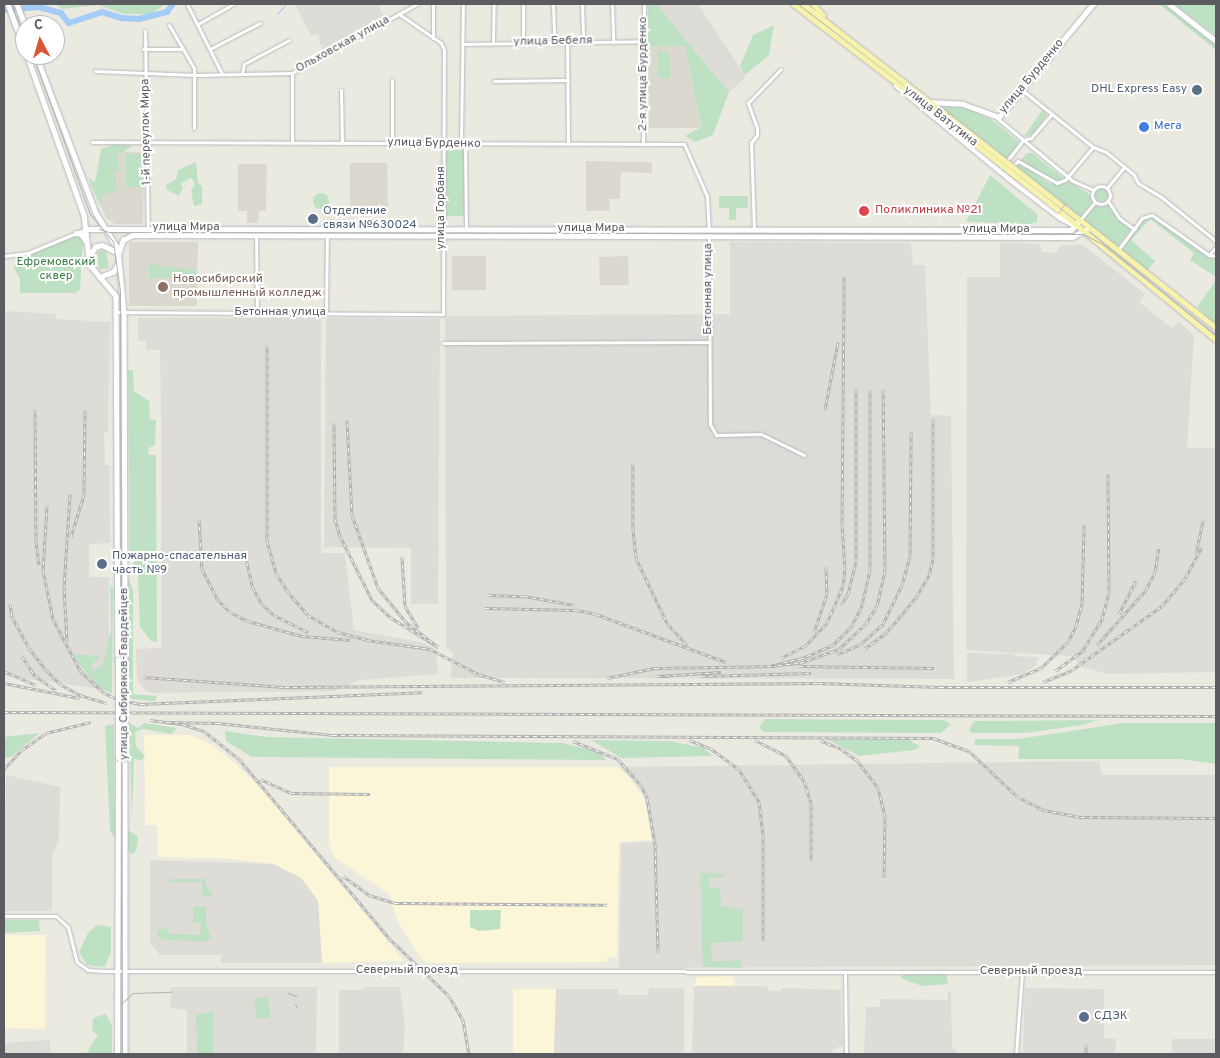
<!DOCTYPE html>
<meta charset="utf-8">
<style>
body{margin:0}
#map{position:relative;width:1220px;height:1058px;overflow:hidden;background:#ebeae1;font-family:Overpass,sans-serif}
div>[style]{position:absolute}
.commercial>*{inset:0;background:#faf6d7}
.industrial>*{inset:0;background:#dddcd6}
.education>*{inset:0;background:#dbd9cf}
.green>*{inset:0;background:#bfe1c3}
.round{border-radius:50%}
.stream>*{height:1px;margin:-0.5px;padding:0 0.5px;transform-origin:0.5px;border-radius:0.5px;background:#a5cbf7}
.river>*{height:5.5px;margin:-2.75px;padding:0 2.75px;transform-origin:2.75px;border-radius:2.75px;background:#a5cbf7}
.roads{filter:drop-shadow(0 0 1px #b7b8bd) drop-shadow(0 0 1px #b7b8bd)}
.street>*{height:3px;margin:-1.5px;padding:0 1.5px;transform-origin:1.5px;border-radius:1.5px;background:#fff}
.street>.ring{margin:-1.5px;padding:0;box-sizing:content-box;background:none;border:3px solid #fff;border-radius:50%}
.secondary>*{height:4.5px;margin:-2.25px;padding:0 2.25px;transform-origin:2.25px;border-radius:2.25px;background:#fff}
.primary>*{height:5px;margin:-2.5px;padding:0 2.5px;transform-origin:2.5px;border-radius:2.5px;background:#f8f3aa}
.tram>*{height:1px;margin:-0.5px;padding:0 0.5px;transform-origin:0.5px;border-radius:0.5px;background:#b2b3b3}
.rail>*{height:3px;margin-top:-1.5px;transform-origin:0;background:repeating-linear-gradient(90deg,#fff 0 4px,#b2b3b3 0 8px);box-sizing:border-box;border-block:1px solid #b2b3b3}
.bridges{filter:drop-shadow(0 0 1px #b7b9bf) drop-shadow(0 0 1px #b7b9bf)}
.secondary-bridge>*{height:4.5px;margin:-2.25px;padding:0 2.25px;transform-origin:2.25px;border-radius:2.25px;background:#fff}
.primary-bridge>*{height:5px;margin:-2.5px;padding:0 2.5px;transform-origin:2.5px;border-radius:2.5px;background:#f8f3aa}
.dots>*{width:14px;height:14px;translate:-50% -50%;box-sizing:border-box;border:2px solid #fff;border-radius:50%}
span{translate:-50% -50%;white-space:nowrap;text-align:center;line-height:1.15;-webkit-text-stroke:4px #fff;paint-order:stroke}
.street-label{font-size:12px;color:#5a5c61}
.service-label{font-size:12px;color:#4e5e75}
.right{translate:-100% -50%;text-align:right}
.left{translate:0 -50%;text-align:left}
.shop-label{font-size:12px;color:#366cbe}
.health-label{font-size:12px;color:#be3a42}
.park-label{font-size:12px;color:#3b7f45}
.education-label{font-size:12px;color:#785e54}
.frame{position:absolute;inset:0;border:5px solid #5a5c61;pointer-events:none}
.north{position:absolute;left:15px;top:15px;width:50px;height:50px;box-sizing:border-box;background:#fff;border:1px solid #bdbec0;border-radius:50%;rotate:354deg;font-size:14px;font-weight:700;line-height:20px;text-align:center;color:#5a5c61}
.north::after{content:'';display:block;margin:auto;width:18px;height:22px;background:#da5639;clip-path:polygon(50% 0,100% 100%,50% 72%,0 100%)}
</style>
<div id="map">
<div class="commercial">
<i style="clip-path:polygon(144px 735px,191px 735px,211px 744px,228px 757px,263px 790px,404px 961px,322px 963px,318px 901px,301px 878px,273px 864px,232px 859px,157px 857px,157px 825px,145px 825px)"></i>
<i style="clip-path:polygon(329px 767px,617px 767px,624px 771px,644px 797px,652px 840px,619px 842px,617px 957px,607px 957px,607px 962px,429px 963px,421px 959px,397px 920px,390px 895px,334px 857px,329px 843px)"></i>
<i style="clip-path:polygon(4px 935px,46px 935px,45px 1029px,4px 1028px)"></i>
<i style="clip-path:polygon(733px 976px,734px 986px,694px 986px,697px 977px)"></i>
<i style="clip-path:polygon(513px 989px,556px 989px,554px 1054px,513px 1054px)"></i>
</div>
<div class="industrial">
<i style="clip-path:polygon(295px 4px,378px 4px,385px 20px,324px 55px,317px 34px,311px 36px)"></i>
<i style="clip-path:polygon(656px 4px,698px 4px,746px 77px,729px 92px)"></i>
<i style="clip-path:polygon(730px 242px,911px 243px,913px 265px,925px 265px,931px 415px,951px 416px,954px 679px,450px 678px,453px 653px,446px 647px,445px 316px,730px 314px)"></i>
<i style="clip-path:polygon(1000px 243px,1040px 244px,1042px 252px,1056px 253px,1061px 245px,1083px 245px,1145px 294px,1139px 302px,1172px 328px,1179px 322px,1194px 336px,1187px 448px,1216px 448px,1216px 672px,1107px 674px,1080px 666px,1072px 656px,966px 650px,967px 277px,1000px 277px)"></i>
<i style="clip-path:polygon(4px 311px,55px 314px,56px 319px,110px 322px,108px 432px,104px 432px,105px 465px,110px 465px,110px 543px,89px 544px,89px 577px,109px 577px,109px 690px,4px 676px)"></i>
<i style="clip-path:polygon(138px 318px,321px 318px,321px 553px,345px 553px,354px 630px,424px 643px,436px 649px,438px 674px,360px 680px,334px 691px,153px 693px,145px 690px,137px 679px,136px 649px,161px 648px,161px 416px,160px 350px,146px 350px,146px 341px,138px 341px)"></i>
<i style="clip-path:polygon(326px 318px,440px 319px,438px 604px,411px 604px,411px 548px,324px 547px)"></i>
<i style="clip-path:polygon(967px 653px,1015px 654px,1014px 656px,1038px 657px,1036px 665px,1023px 674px,967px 682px)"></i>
<i style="clip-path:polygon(1100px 761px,1101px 775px,1216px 775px,1216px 965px,619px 968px,621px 843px,654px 842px,645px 798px,638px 784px,619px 767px)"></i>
<i style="clip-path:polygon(6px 775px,60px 787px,59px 839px,52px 857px,52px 911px,4px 911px)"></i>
<i style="clip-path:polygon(150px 860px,273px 864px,301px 878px,318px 901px,322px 963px,221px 963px,221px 955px,160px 955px,150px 942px)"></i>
<i style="clip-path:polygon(694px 986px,766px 986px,770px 991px,781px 991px,782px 988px,841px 990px,843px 1045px,832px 1050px,832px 1054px,692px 1054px)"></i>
<i style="clip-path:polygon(170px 987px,317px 987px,316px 1054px,187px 1054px,187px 1010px,171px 1008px)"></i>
<i style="clip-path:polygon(364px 987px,400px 987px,405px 1026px,403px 1054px,339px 1054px,339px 990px,363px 990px)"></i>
<i style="clip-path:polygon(649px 988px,684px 988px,684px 1054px,554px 1054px,556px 989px,618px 989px,619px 995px,648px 995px)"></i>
<i style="clip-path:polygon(1025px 988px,1104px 989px,1104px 1038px,1116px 1039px,1115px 1054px,1023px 1054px)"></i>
<i style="clip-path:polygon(948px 992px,951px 992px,952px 1047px,959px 1054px,864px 1054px,866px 1007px,880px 1007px,880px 999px,948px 1000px)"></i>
<i style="clip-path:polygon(1172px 1039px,1216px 1039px,1216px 1054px,1172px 1054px)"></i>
<i style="clip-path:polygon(50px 1040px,50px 1054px,4px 1054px,4px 1043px)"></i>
</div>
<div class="education">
<i style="clip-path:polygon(685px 45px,701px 128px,649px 128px,648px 47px)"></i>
<i style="clip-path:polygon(117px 151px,144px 152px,143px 224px,115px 224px,107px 219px,90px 184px,99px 179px)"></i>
<i style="clip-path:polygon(586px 161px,652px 162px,652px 173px,621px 172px,620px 199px,610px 199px,609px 211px,586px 211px)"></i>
<i style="clip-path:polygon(350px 163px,387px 163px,388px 207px,350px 207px)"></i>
<i style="clip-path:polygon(238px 164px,267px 164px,266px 211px,259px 211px,258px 223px,247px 223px,247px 211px,238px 211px)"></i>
<i style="clip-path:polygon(129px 242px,198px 242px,197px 306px,129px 306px)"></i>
<i style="clip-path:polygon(452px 256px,486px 256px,486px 290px,452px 290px)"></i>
<i style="clip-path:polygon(628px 256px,629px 285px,600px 285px,599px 257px)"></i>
</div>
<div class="green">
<i style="clip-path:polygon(55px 4px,166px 4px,151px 14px,123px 14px,99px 5px,62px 9px)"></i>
<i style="clip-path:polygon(648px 4px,656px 4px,729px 92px,713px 135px,696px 142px,685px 136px,701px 127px,685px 46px,648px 47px)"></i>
<i style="clip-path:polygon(1159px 4px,1165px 4px,1216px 44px,1216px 50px)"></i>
<i style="clip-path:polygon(1174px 4px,1216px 4px,1216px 36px)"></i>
<i style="clip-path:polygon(774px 25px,769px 55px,745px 75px,740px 66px,753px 35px)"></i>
<i style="clip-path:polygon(658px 50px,669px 53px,671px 76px,668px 79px,658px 77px)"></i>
<i style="clip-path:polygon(938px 105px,967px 108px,991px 119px,1018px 141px,1017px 146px,1007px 160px)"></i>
<i style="clip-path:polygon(1043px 109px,1047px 115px,1033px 134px,1028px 136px,1021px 135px,1025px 135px)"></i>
<i style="clip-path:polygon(115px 144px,132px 146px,118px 155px,119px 170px,114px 172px,117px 190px,103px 195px,100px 206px,88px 177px,95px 183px,101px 149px)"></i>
<i style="clip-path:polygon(445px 150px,464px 150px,464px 216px,445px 216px)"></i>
<i style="clip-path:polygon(1027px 153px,1032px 153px,1063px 178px,1062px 180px,1050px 180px,1021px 160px)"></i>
<i style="clip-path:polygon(126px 154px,141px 154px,141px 187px,126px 187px)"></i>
<i style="clip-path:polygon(196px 162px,198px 183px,202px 186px,202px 204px,194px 206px,191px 191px,195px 183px,191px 178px,181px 183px,183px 188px,179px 196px,167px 190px,166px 185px,176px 179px,178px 170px)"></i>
<i style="clip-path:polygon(1019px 162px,1050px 184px,1066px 180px,1089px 194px,1093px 202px,1079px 218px,1015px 167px)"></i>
<i style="clip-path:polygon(990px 175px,1037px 214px,1037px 222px,1031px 224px,966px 222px)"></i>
<i class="round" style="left:1094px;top:188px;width:14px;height:14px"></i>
<i class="round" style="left:313px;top:193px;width:16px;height:16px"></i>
<i style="clip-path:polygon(719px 196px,748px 196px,748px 208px,736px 208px,736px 220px,729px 220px,729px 208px,719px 208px)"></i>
<i style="clip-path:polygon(1095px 204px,1109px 204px,1118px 219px,1132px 229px,1117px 247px,1083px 220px)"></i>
<i style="clip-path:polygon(1152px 217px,1207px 256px,1216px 258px,1216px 277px,1190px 260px,1194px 253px,1150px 219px,1131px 240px,1155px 261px,1147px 271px,1120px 250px,1143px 220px)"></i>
<i style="clip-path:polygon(76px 235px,83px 239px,80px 289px,76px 293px,20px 293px,20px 279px,13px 266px,30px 254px)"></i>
<i style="clip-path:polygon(106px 249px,109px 268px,99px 270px,97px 252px)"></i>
<i style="clip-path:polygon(150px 264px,195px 270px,195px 278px,150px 278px,150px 272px,140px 270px,150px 270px)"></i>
<i style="clip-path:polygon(1216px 280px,1216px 326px,1197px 307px)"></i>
<i style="clip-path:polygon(128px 370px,133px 370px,134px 391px,149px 401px,150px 419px,156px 420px,155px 445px,149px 448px,148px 455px,156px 455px,157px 642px,151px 641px,140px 627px,138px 572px,130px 559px)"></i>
<i style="clip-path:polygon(128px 579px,133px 590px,133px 694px,157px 696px,155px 701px,132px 699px,129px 696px)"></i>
<i style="clip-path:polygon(110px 584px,113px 588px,112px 694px,97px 686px,72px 654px,100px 656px,92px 665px,92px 671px,103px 665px,111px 630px)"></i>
<i style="clip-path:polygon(765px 719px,943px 720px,951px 724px,941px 733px,763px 732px,759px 727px)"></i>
<i style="clip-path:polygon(1099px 720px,1082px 725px,1025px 733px,972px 733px,969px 730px,974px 721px)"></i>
<i style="clip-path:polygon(129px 723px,138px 728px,144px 723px,177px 728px,171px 734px,143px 729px,135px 732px,136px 746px,145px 756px,142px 760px,134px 759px,132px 818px)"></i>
<i style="clip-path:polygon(1124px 723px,1216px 723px,1216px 764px,1181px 759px,1018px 759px,1019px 746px,975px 745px,975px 739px,1018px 739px)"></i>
<i style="clip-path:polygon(114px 724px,114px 763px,115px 837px,110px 831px,105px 726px)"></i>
<i style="clip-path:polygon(225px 731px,267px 737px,563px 743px,599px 752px,606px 760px,252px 757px,226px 741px)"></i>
<i style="clip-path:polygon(40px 733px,11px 757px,4px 758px,4px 737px)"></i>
<i style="clip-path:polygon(826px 739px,909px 740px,920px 746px,915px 750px,859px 756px)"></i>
<i style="clip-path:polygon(591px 740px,669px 741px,704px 748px,713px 756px,621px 758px)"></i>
<i style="clip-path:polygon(128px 830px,138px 837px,136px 851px,131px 855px,128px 849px)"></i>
<i style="clip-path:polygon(700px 873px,724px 873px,724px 877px,709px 878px,709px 888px,720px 888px,721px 906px,743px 909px,743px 939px,740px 942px,711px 943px,712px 962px,741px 960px,741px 968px,703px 967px)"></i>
<i style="clip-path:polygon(170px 879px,206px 879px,206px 887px,213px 894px,208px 897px,202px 894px,202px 882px,170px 882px)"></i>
<i style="clip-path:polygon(193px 906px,206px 907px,206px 925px,211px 938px,204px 942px,159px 939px,157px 931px,167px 927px,168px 934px,200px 935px,201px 923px,193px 923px)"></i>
<i style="clip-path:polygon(470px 910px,501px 910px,500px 929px,479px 931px,470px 927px)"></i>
<i style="clip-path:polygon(4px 920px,39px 920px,40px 931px,4px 933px)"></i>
<i style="clip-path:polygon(97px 925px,111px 927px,111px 951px,105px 967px,87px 965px,79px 952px,88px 933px)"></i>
<i style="clip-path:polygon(946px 974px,948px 984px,922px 986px,900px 978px,903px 975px)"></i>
<i style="clip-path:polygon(268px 996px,270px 1018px,257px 1018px,254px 1002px,257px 997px,261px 999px)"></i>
<i style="clip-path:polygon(213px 1011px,213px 1054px,197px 1054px,196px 1015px)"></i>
<i style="clip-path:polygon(106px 1014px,112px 1026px,112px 1054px,86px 1054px,98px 1035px,92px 1031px,93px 1018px)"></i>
</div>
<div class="stream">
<i style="left:277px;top:14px;width:13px;rotate:-48deg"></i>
</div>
<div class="river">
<i style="left:4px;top:10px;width:35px;rotate:-5deg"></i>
<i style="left:39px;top:7px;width:23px;rotate:15deg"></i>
<i style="left:61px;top:13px;width:13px;rotate:51deg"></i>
<i style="left:69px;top:23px;width:35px;rotate:-18deg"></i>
<i style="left:102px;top:12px;width:21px;rotate:17deg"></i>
<i style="left:122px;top:18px;width:17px;rotate:3deg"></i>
<i style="left:139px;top:19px;width:29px;rotate:-14deg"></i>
<i style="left:167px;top:12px;width:10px;rotate:-53deg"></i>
</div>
<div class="roads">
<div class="street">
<i style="left:187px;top:4px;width:78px;rotate:63.4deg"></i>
<i style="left:433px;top:4px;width:34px;rotate:90deg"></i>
<i style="left:553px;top:4px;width:38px;rotate:88deg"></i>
<i style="left:582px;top:4px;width:38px;rotate:88deg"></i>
<i style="left:612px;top:4px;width:38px;rotate:88deg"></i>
<i style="left:198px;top:24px;width:40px;rotate:-29.7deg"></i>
<i style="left:169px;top:25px;width:50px;rotate:59.8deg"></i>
<i style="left:194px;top:68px;width:60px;rotate:90deg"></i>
<i style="left:145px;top:31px;width:204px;rotate:89.2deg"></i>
<i style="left:567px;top:42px;width:102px;rotate:89.4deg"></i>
<i style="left:493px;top:43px;width:39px;rotate:-89deg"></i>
<i style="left:523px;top:43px;width:39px;rotate:-90deg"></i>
<i style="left:463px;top:44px;width:181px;rotate:-0.9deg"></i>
<i style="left:143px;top:49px;width:40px"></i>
<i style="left:210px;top:49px;width:56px;rotate:-27.5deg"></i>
<i style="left:95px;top:71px;width:101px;rotate:2.3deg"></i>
<i style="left:196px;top:75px;width:96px;rotate:-1.2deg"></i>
<i style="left:292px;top:73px;width:143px;rotate:-28.9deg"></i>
<i style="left:242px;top:74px;width:10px;rotate:-79deg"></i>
<i style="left:244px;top:64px;width:51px;rotate:-28.1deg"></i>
<i style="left:494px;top:81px;width:74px;rotate:-0.8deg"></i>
<i style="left:341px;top:90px;width:53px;rotate:88.9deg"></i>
<i style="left:1022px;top:90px;width:91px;rotate:38.8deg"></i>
<i style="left:1093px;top:147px;width:14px;rotate:21deg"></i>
<i style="left:1106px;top:152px;width:36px;rotate:39deg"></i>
<i style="left:1134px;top:175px;width:9px;rotate:63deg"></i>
<i style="left:1138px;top:183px;width:26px;rotate:31deg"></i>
<i style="left:1160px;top:196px;width:72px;rotate:38.8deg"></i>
<i style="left:997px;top:118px;width:99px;rotate:39.7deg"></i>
<i style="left:1073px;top:181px;width:22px;rotate:24deg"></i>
<i style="left:92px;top:142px;width:592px;rotate:0.19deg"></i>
<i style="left:684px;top:144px;width:57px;rotate:66.1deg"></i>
<i style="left:707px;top:196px;width:33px;rotate:87deg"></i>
<i style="left:292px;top:143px;width:70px;rotate:-90deg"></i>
<i style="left:392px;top:143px;width:63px;rotate:-90deg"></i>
<i style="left:461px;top:144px;width:140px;rotate:-89.2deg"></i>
<i style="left:643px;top:144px;width:140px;rotate:-89.6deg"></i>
<i style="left:465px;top:145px;width:83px;rotate:89.3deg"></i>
<i style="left:999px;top:171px;width:39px;rotate:-52deg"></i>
<i style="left:1023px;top:140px;width:8px;rotate:-14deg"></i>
<i style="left:1031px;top:138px;width:32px;rotate:-49deg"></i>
<i style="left:1004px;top:174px;width:19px;rotate:-43deg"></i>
<i style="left:1018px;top:161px;width:45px;rotate:29.4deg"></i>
<i style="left:1057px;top:183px;width:9px;rotate:-21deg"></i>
<i style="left:1065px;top:180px;width:43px;rotate:-49.7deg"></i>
<i class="ring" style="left:1092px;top:186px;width:15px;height:15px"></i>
<i style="left:1107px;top:188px;width:27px;rotate:-51deg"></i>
<i style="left:1108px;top:201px;width:20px;rotate:57deg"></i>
<i style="left:1119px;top:218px;width:19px;rotate:36deg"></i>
<i style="left:1134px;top:229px;width:14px;rotate:-54deg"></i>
<i style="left:1142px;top:218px;width:10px;rotate:-17deg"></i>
<i style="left:1152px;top:215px;width:70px;rotate:35.1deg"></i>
<i style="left:1209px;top:255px;width:7px;rotate:8deg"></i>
<i style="left:1080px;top:220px;width:23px;rotate:-50deg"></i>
<i style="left:754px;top:229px;width:86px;rotate:-92deg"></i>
<i style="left:751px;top:143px;width:10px;rotate:-53deg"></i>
<i style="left:757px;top:135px;width:7px;rotate:-90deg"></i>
<i style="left:757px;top:128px;width:27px;rotate:-110deg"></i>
<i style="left:748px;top:103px;width:47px;rotate:-45.9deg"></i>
<i style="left:256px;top:235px;width:78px;rotate:89.3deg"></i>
<i style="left:709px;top:237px;width:187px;rotate:89.7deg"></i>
<i style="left:710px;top:424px;width:13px;rotate:61deg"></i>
<i style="left:716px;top:435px;width:45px;rotate:-1.3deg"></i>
<i style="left:761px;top:434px;width:48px;rotate:26deg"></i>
<i style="left:1118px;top:250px;width:26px;rotate:-53deg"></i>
<i style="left:1209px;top:255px;width:11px;rotate:-49deg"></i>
<i style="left:4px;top:256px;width:24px;rotate:-7deg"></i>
<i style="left:28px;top:253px;width:63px;rotate:-22.5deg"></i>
<i style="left:117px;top:312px;width:326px;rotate:0.4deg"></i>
<i style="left:443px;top:314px;width:264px;rotate:-89.8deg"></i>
<i style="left:444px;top:50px;width:8px;rotate:-113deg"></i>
<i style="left:441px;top:43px;width:51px;rotate:-145.4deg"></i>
<i style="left:326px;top:313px;width:78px;rotate:-89.3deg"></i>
<i style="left:443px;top:343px;width:266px;rotate:-0.2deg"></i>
<i style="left:4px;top:916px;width:52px"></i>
<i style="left:56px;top:916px;width:16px;rotate:43deg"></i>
<i style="left:68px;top:927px;width:36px;rotate:76deg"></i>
<i style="left:77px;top:962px;width:14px;rotate:36deg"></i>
<i style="left:88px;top:970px;width:15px;rotate:4deg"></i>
<i style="left:103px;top:971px;width:1113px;rotate:0.05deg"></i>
<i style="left:845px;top:972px;width:82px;rotate:89.3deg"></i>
<i style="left:1016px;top:1054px;width:82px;rotate:-85.8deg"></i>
</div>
<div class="secondary">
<i style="left:8px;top:4px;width:49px;rotate:69.7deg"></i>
<i style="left:17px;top:4px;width:22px;rotate:69deg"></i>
<i style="left:1169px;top:4px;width:60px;rotate:38.2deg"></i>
<i style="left:27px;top:55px;width:170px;rotate:70.4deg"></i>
<i style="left:84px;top:215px;width:50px;rotate:83.2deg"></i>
<i style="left:90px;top:265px;width:40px;rotate:50deg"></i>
<i style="left:116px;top:296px;width:364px;rotate:89.7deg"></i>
<i style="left:36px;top:55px;width:169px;rotate:69.2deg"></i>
<i style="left:96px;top:213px;width:42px;rotate:58.6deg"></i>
<i style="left:118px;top:249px;width:63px;rotate:84.6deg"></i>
<i style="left:124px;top:312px;width:348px;rotate:89.8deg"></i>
<i style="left:896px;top:85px;width:143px;rotate:39.6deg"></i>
<i style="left:1006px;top:176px;width:69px;rotate:37.4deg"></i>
<i style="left:1061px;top:218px;width:16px;rotate:27deg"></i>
<i style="left:929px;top:102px;width:34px;rotate:3deg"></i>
<i style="left:963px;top:104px;width:38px;rotate:20deg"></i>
<i style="left:999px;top:117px;width:147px;rotate:-50.2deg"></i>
<i style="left:87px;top:229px;width:984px;rotate:0.06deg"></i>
<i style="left:1071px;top:230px;width:13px;rotate:-48deg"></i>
<i style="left:76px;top:233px;width:5px;rotate:11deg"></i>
<i style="left:81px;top:234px;width:9px;rotate:54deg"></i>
<i style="left:118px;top:255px;width:16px;rotate:-72deg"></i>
<i style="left:123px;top:240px;width:11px;rotate:-27deg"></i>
<i style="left:133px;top:235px;width:939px;rotate:0.12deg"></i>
<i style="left:1072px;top:237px;width:17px;rotate:-28deg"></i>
<i style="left:89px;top:257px;width:12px;rotate:-59deg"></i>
<i style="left:95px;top:247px;width:7px;rotate:-16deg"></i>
<i style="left:102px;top:245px;width:17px;rotate:25deg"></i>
<i style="left:99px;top:277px;width:15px;rotate:-20deg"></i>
<i style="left:113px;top:272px;width:9px;rotate:-58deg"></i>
<i style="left:125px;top:758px;width:296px;rotate:90deg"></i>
<i style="left:117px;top:1054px;width:296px;rotate:-89.8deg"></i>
</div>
<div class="primary">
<i style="left:793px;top:4px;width:193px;rotate:37.4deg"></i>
<i style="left:803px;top:4px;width:185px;rotate:37.7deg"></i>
<i style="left:813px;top:4px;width:15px;rotate:48deg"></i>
<i style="left:1061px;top:205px;width:198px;rotate:38.4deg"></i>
<i style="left:1057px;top:209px;width:206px;rotate:39.5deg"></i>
</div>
</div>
<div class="tram">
<i style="left:11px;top:4px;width:38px;rotate:68deg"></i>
<i style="left:33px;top:55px;width:169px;rotate:70.3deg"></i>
<i style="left:90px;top:214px;width:35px;rotate:50deg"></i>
<i style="left:113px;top:241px;width:50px;rotate:82deg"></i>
<i style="left:120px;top:291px;width:763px;rotate:89.85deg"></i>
<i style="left:99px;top:229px;width:10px;rotate:17deg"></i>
<i style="left:109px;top:232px;width:974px;rotate:0.12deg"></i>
<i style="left:1083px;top:234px;width:20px;rotate:27deg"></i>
<i style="left:1101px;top:243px;width:147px;rotate:38.7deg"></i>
<i style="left:288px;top:993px;width:9px;rotate:21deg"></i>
<i style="left:121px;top:1004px;width:16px;rotate:-43deg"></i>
<i style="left:133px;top:993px;width:38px;rotate:-2deg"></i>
<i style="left:295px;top:1004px;width:4px;rotate:63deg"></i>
</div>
<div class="rail">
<i style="left:267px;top:345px;width:196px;rotate:90deg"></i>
<i style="left:267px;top:541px;width:35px;rotate:74deg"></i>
<i style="left:277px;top:575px;width:20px;rotate:57deg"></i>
<i style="left:288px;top:592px;width:30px;rotate:49deg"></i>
<i style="left:308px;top:615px;width:34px;rotate:30deg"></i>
<i style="left:338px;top:632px;width:30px;rotate:15deg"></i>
<i style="left:367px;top:640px;width:64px;rotate:8.1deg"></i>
<i style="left:430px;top:649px;width:54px;rotate:27.5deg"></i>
<i style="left:478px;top:674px;width:28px;rotate:17deg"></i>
<i style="left:870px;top:390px;width:180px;rotate:90deg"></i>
<i style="left:870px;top:570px;width:39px;rotate:103deg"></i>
<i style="left:861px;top:608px;width:21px;rotate:118deg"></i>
<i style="left:851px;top:627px;width:25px;rotate:135deg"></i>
<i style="left:833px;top:645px;width:34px;rotate:157deg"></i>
<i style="left:802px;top:658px;width:33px;rotate:166deg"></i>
<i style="left:770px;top:666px;width:30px;rotate:-6deg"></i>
<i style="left:800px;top:663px;width:41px;rotate:-19.7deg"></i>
<i style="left:839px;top:649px;width:37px;rotate:-43deg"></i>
<i style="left:866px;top:624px;width:21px;rotate:-59deg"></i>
<i style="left:877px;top:606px;width:37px;rotate:-77deg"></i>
<i style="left:885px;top:570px;width:180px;rotate:-90.6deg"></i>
<i style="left:35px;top:409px;width:132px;rotate:89.6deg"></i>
<i style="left:36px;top:541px;width:24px;rotate:83deg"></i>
<i style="left:825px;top:410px;width:69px;rotate:-79.2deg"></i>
<i style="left:334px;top:423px;width:96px;rotate:89.4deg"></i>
<i style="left:335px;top:519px;width:18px;rotate:74deg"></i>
<i style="left:340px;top:536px;width:72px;rotate:63.4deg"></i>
<i style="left:372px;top:600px;width:25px;rotate:43deg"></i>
<i style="left:390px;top:617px;width:57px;rotate:32deg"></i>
<i style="left:438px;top:647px;width:41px;rotate:-142deg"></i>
<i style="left:406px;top:622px;width:44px;rotate:-129.5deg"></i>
<i style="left:378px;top:588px;width:77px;rotate:-109.6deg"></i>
<i style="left:352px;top:515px;width:95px;rotate:-93deg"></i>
<i style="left:633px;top:463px;width:66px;rotate:90deg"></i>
<i style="left:633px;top:529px;width:29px;rotate:84deg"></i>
<i style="left:636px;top:558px;width:72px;rotate:64.5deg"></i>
<i style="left:667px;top:623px;width:30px;rotate:48deg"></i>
<i style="left:47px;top:505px;width:66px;rotate:93.5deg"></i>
<i style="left:43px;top:571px;width:49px;rotate:78.2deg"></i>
<i style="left:53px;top:619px;width:60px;rotate:62.2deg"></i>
<i style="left:81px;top:672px;width:30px;rotate:42deg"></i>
<i style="left:103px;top:692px;width:16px;rotate:27deg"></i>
<i style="left:117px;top:699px;width:25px;rotate:12deg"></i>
<i style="left:141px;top:704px;width:282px;rotate:-2.4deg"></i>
<i style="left:199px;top:519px;width:50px;rotate:86.6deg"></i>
<i style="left:202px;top:569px;width:34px;rotate:63deg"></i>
<i style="left:217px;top:599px;width:18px;rotate:45deg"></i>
<i style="left:230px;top:612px;width:20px;rotate:27deg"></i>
<i style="left:248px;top:621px;width:56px;rotate:15.5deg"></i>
<i style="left:302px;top:636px;width:49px;rotate:4.7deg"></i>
<i style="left:71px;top:537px;width:44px;rotate:-72.8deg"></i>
<i style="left:84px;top:495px;width:85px;rotate:-89.3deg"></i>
<i style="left:245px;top:554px;width:35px;rotate:77deg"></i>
<i style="left:253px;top:588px;width:18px;rotate:61deg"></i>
<i style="left:262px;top:604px;width:16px;rotate:43deg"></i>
<i style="left:274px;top:615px;width:38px;rotate:27deg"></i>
<i style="left:1196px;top:554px;width:35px;rotate:-78deg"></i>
<i style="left:402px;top:557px;width:49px;rotate:86.5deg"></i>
<i style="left:405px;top:606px;width:26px;rotate:59deg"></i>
<i style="left:488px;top:595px;width:36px;rotate:2deg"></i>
<i style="left:524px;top:596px;width:51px;rotate:10.2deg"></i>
<i style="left:10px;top:604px;width:13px;rotate:81deg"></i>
<i style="left:12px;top:617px;width:35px;rotate:61deg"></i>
<i style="left:29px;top:648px;width:28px;rotate:52deg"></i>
<i style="left:46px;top:670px;width:20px;rotate:45deg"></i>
<i style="left:60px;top:684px;width:23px;rotate:29deg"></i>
<i style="left:80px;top:695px;width:28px;rotate:17deg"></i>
<i style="left:841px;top:605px;width:13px;rotate:-58deg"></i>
<i style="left:848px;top:594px;width:34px;rotate:-76deg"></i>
<i style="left:856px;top:561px;width:172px;rotate:-90deg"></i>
<i style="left:485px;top:608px;width:91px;rotate:1.3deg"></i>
<i style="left:576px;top:610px;width:20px;rotate:11deg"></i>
<i style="left:596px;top:614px;width:139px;rotate:20.3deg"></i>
<i style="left:1119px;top:614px;width:37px;rotate:-63deg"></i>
<i style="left:814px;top:632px;width:39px;rotate:-71deg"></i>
<i style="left:827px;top:595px;width:28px;rotate:-92deg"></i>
<i style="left:67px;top:641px;width:53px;rotate:-93.2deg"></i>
<i style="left:64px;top:588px;width:94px;rotate:-86.3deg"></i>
<i style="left:1097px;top:645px;width:74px;rotate:-48.3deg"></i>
<i style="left:1146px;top:590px;width:20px;rotate:-63deg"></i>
<i style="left:1155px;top:572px;width:24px;rotate:-81deg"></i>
<i style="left:864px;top:649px;width:26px;rotate:-36deg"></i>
<i style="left:885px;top:634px;width:23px;rotate:-49deg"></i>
<i style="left:900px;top:617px;width:27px;rotate:-51deg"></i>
<i style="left:917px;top:596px;width:24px;rotate:-60deg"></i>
<i style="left:929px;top:575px;width:16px;rotate:-76deg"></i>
<i style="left:933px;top:559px;width:140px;rotate:-90deg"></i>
<i style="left:1081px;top:653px;width:40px;rotate:-58deg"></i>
<i style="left:1102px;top:619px;width:27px;rotate:-75deg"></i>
<i style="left:1109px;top:593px;width:119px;rotate:-90.5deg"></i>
<i style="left:836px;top:655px;width:27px;rotate:-24deg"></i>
<i style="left:861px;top:644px;width:30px;rotate:-42deg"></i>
<i style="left:883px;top:624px;width:43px;rotate:-64deg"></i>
<i style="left:902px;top:585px;width:29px;rotate:-74deg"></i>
<i style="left:910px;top:557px;width:125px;rotate:-89.5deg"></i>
<i style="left:22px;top:656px;width:24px;rotate:57deg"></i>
<i style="left:35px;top:676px;width:25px;rotate:34deg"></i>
<i style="left:781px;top:658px;width:27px;rotate:-27deg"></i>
<i style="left:805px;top:646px;width:32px;rotate:-46deg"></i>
<i style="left:827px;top:623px;width:40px;rotate:-66.6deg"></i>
<i style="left:843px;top:586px;width:18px;rotate:-84deg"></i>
<i style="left:845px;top:568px;width:43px;rotate:-94deg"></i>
<i style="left:842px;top:525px;width:249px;rotate:-89.5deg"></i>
<i style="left:799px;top:666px;width:135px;rotate:0.8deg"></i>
<i style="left:4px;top:671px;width:35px;rotate:24deg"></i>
<i style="left:1055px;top:671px;width:37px;rotate:-36deg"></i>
<i style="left:669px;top:676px;width:12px;rotate:180deg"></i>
<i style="left:657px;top:676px;width:64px;rotate:-3.6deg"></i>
<i style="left:701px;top:676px;width:110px;rotate:-1.6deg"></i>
<i style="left:143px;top:677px;width:142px;rotate:4deg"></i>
<i style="left:285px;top:687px;width:533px;rotate:-0.43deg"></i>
<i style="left:818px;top:683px;width:122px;rotate:1.9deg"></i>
<i style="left:940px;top:687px;width:276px"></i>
<i style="left:607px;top:678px;width:49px;rotate:-11.8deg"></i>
<i style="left:655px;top:668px;width:121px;rotate:-0.9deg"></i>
<i style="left:1008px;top:682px;width:36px;rotate:-23deg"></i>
<i style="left:1041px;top:668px;width:37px;rotate:-44deg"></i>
<i style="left:1068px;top:642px;width:18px;rotate:-63deg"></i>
<i style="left:1076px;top:626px;width:23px;rotate:-75deg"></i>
<i style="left:1082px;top:604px;width:79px;rotate:-88.5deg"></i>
<i style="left:1043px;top:682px;width:31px;rotate:-22deg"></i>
<i style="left:1072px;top:670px;width:110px;rotate:-35.4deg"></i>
<i style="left:1162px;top:606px;width:38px;rotate:-50deg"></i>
<i style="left:1186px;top:577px;width:34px;rotate:-62deg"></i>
<i style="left:4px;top:683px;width:77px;rotate:11.2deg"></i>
<i style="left:4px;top:712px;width:1212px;rotate:0.19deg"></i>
<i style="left:150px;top:720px;width:32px;rotate:7deg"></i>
<i style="left:182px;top:724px;width:23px;rotate:18deg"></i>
<i style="left:204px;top:731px;width:45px;rotate:38.7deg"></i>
<i style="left:239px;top:759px;width:234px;rotate:50deg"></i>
<i style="left:389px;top:938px;width:83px;rotate:44deg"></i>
<i style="left:449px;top:996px;width:28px;rotate:60deg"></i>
<i style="left:463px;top:1020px;width:35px;rotate:80deg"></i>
<i style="left:167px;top:722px;width:51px;rotate:1.1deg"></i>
<i style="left:218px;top:723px;width:116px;rotate:6deg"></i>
<i style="left:333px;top:735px;width:600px;rotate:0.29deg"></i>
<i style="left:933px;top:738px;width:38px;rotate:20deg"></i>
<i style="left:969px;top:751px;width:67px;rotate:43.2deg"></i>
<i style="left:1018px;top:797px;width:29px;rotate:27deg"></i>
<i style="left:1044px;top:810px;width:38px;rotate:11deg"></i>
<i style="left:1081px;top:817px;width:135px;rotate:0.4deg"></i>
<i style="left:689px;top:740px;width:22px;rotate:21deg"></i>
<i style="left:710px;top:748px;width:34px;rotate:36deg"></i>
<i style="left:738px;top:768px;width:40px;rotate:58deg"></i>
<i style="left:759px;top:802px;width:34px;rotate:83deg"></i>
<i style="left:763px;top:836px;width:105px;rotate:90deg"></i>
<i style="left:755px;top:740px;width:35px;rotate:27deg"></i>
<i style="left:786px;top:756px;width:31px;rotate:54deg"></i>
<i style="left:804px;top:781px;width:23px;rotate:72deg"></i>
<i style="left:811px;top:803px;width:58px;rotate:90deg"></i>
<i style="left:820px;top:740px;width:23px;rotate:23deg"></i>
<i style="left:841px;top:749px;width:19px;rotate:35deg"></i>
<i style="left:857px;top:760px;width:35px;rotate:53deg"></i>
<i style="left:878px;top:788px;width:29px;rotate:76deg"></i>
<i style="left:885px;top:816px;width:61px;rotate:90.9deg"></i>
<i style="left:573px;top:741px;width:48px;rotate:21.8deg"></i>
<i style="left:618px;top:759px;width:35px;rotate:49deg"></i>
<i style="left:641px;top:785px;width:14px;rotate:65deg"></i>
<i style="left:647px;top:798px;width:47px;rotate:80.1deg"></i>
<i style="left:655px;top:844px;width:108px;rotate:88.4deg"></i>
<i style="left:4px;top:769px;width:26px;rotate:-47deg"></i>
<i style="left:22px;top:750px;width:29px;rotate:-35deg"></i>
<i style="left:46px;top:733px;width:46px;rotate:-13.7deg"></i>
<i style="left:260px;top:779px;width:34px;rotate:24deg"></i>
<i style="left:291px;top:793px;width:79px;rotate:0.7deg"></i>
<i style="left:343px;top:876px;width:32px;rotate:36deg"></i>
<i style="left:369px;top:895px;width:27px;rotate:17deg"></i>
<i style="left:395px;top:903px;width:212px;rotate:0.5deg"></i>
<i style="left:1086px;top:1044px;width:10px;rotate:90deg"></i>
</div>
<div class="bridges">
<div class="secondary-bridge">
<i style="left:125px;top:660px;width:98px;rotate:90deg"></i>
<i style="left:118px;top:758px;width:98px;rotate:-90deg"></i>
</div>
<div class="primary-bridge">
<i style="left:949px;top:117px;width:142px;rotate:38.2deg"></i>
<i style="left:946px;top:121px;width:142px;rotate:38.4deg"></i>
</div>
</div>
<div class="dots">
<i style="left:1197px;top:90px;background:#5c6f8a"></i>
<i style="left:1144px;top:127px;background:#3f7fe0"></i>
<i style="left:864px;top:211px;background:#e0444e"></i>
<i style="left:313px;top:219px;background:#5c6f8a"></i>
<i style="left:163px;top:287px;background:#8d6e63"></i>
<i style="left:102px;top:564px;background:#5c6f8a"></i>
<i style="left:1084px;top:1017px;background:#5c6f8a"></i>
</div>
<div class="street-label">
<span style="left:553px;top:42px;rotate:-1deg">улица Бебеля</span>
<span style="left:343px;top:45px;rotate:-29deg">Ольховская улица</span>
<span style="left:644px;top:74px;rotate:-90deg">2-я улица Бурденко</span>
<span style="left:1032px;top:77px;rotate:-50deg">улица Бурденко</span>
<span style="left:940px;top:117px;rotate:38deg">улица Ватутина</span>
<span style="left:147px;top:132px;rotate:-91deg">1-й переулок Мира</span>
<span style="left:434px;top:144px;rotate:1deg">улица Бурденко</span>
<span style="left:442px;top:208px;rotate:-90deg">улица Горбаня</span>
<span style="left:186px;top:228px">улица Мира</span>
<span style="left:591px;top:229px">улица Мира</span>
<span style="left:996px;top:230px">улица Мира</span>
<span style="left:709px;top:289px;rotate:-90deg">Бетонная улица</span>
<span style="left:280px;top:313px">Бетонная улица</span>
<span style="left:125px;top:674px;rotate:-90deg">улица Сибиряков-Гвардейцев</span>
<span style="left:407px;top:971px">Северный проезд</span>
<span style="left:1031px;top:972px">Северный проезд</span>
</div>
<div class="service-label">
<span class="right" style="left:1187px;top:90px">DHL Express Easy</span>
<span class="left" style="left:323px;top:219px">Отделение<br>связи №630024</span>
<span class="left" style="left:112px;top:564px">Пожарно-спасательная<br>часть №9</span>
<span class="left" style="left:1094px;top:1017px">СДЭК</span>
</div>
<div class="shop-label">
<span class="left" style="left:1154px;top:127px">Мега</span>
</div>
<div class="health-label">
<span class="left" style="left:875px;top:211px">Поликлиника №21</span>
</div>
<div class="park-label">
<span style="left:56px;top:270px">Ефремовский<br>сквер</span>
</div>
<div class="education-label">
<span class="left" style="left:173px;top:287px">Новосибирский<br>промышленный колледж</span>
</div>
<div class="frame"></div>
<div class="north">С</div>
</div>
